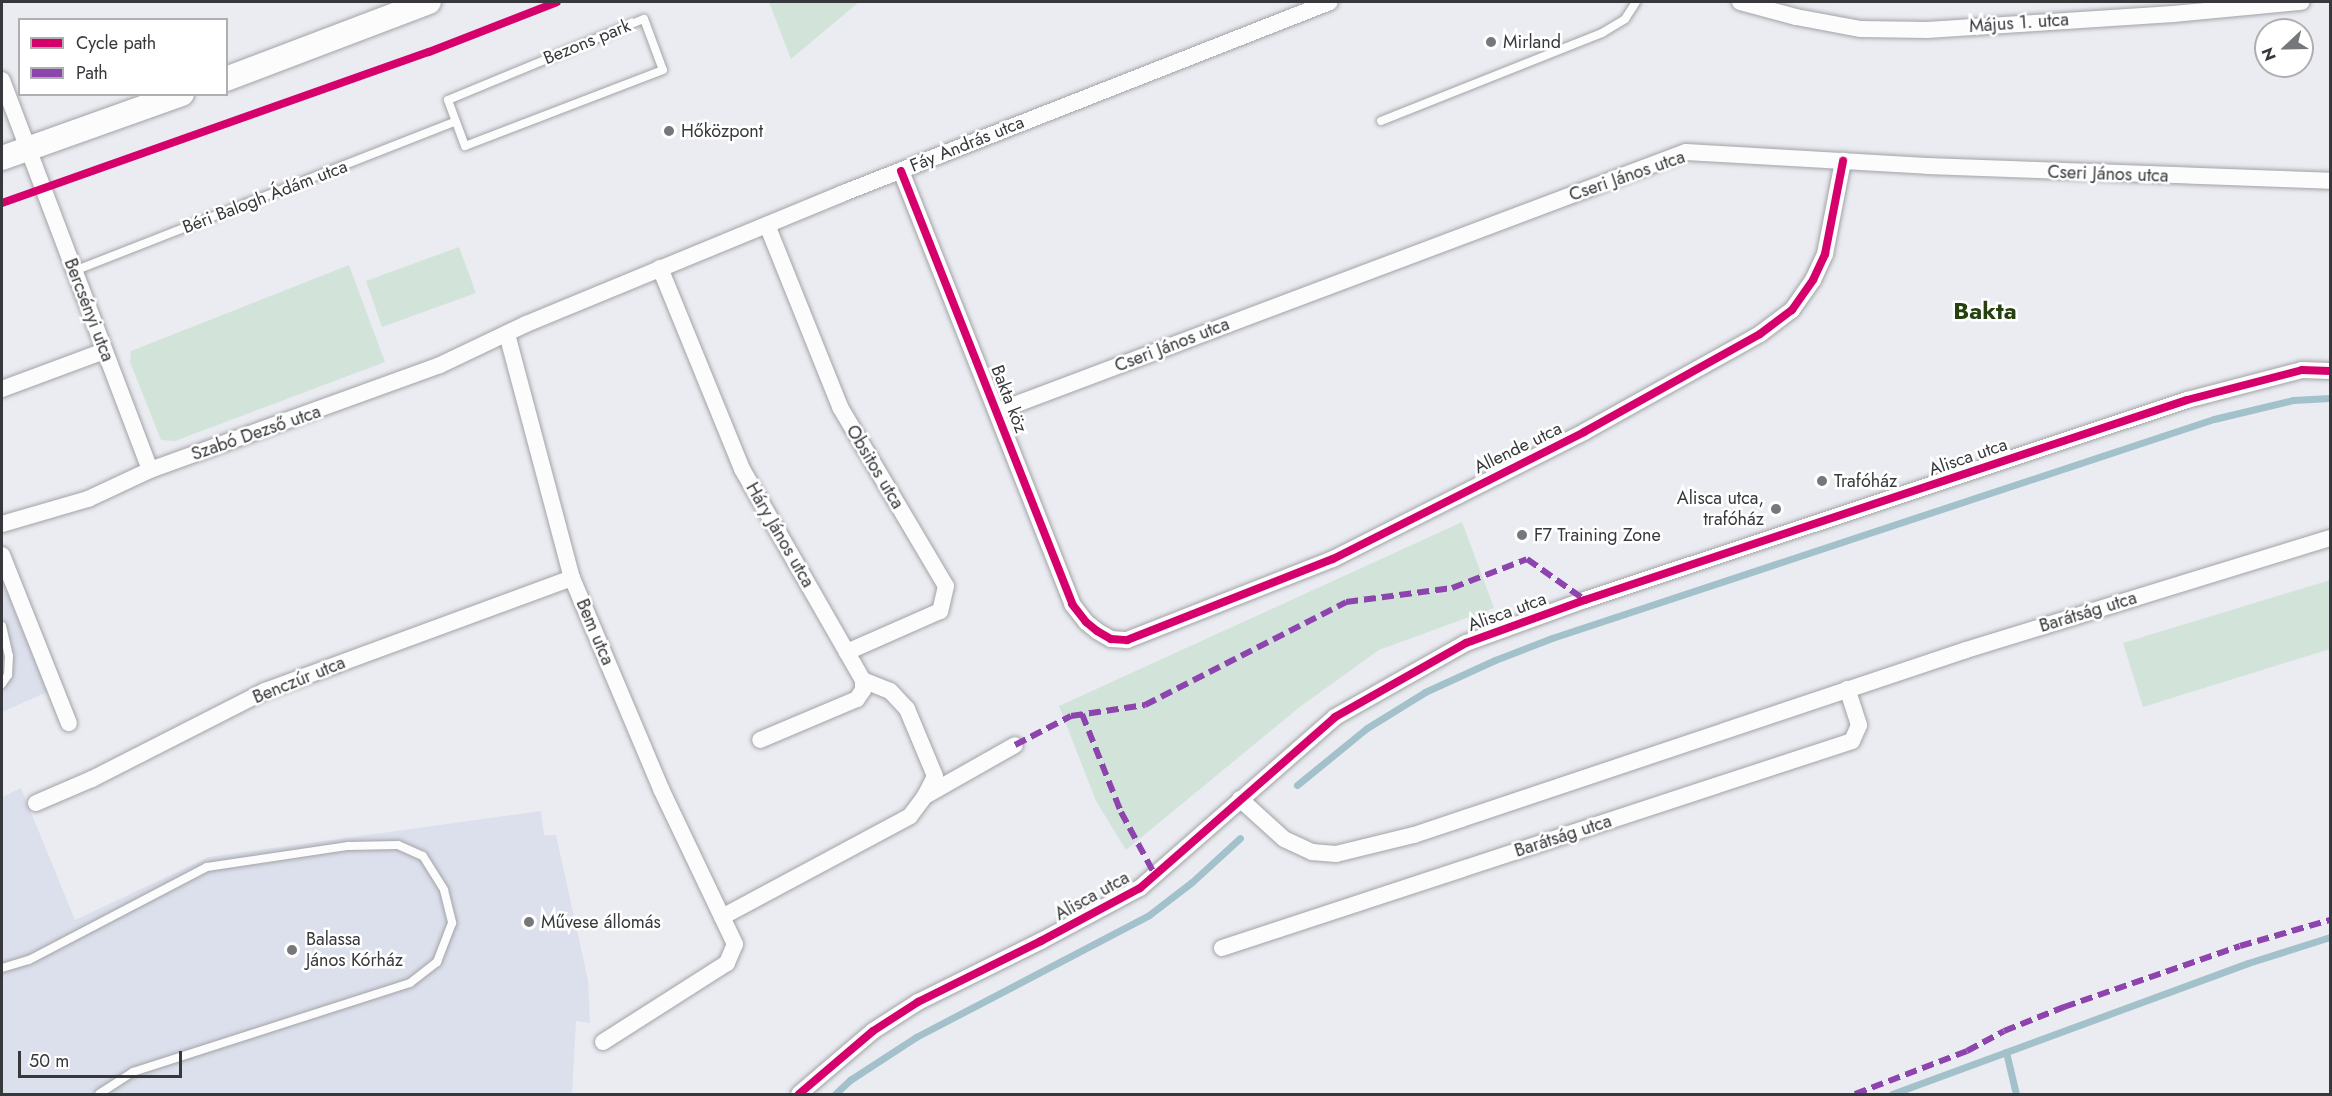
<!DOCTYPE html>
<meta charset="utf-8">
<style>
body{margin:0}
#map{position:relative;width:2332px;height:1096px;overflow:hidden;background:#eaecf1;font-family:Jost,sans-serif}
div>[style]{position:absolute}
.built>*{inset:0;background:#dce0ec}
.green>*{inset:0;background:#d2e4da}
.stream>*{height:7px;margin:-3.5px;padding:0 3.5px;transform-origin:3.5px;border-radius:3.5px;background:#a3c1cb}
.roads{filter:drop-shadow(0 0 2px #a2a3a7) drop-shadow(0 0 2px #a2a3a7)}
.lane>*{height:8px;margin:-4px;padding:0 4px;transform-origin:4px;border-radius:4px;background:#fcfcfd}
.street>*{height:16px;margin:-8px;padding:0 8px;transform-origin:8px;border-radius:8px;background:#fcfcfd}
.secondary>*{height:24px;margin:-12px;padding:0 12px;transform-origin:12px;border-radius:12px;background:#fcfcfd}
.quiet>*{height:6px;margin-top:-3px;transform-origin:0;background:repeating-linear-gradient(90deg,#8e44ad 0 12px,transparent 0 18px)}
.cycleway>*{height:8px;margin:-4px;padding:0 4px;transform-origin:4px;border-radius:4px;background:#d6006c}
.dots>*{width:16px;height:16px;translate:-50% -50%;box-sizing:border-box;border:3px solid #fff;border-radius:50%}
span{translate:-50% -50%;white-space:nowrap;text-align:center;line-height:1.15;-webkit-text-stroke:5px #fff;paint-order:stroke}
.street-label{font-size:18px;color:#37383b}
.poi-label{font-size:18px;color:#37383b}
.left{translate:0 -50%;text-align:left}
.right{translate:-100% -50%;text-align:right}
.district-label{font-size:24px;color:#264010;font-weight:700}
.frame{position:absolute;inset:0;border:3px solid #37383b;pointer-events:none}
.legend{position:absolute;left:18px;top:18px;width:210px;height:78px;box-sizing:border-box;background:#fff;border:2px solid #afafb1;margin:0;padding:8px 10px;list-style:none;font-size:18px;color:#37383b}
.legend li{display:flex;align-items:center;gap:12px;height:30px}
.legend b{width:30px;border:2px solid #afafb1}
.north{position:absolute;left:2254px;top:18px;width:60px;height:60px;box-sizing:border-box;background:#fff;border:2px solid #afafb1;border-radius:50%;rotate:248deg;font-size:16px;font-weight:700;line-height:24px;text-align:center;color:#37383b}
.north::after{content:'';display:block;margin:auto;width:21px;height:27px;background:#76777b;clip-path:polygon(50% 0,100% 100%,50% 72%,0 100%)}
.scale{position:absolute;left:18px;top:1051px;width:164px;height:27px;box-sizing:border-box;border:3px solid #37383b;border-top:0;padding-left:8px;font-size:18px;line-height:21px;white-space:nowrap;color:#37383b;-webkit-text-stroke:4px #fff;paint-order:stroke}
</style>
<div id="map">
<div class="built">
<i style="clip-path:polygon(2px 580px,47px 692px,2px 712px)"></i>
<i style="clip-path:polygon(21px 788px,75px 920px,209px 857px,541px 811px,544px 835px,556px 835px,588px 980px,590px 1023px,576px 1021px,572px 1094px,2px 1094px,2px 797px)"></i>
</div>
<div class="green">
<i style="clip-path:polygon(769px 2px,859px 2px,791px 59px)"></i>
<i style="clip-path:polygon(459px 247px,476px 293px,382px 327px,366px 281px)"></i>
<i style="clip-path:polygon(349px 265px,385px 362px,175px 441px,161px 440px,130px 362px,131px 351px)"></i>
<i style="clip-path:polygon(1462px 522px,1494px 608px,1379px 650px,1301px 706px,1126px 850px,1096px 801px,1059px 706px)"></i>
<i style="clip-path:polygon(2330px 580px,2330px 649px,2143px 707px,2123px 643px)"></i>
</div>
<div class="stream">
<i style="left:1297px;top:785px;width:90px;rotate:-39.2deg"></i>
<i style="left:1367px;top:728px;width:68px;rotate:-31.8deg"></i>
<i style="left:1425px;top:692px;width:77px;rotate:-24.6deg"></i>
<i style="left:1495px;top:660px;width:61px;rotate:-21.1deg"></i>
<i style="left:1552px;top:638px;width:697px;rotate:-18.31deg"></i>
<i style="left:2214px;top:419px;width:81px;rotate:-13.5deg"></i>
<i style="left:2293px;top:400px;width:37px;rotate:-3deg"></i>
<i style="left:2006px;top:1052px;width:43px;rotate:76.6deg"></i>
<i style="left:835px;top:1094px;width:21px;rotate:-43deg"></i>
<i style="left:850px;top:1080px;width:79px;rotate:-33.1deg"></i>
<i style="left:916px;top:1037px;width:263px;rotate:-27.6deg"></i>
<i style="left:1149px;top:915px;width:54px;rotate:-37.5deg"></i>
<i style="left:1192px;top:882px;width:65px;rotate:-42.5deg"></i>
<i style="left:1892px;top:1094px;width:379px;rotate:-20.2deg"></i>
<i style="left:2248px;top:963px;width:86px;rotate:-17.6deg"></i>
</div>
<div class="roads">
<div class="lane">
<i style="left:644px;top:19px;width:54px;rotate:69.6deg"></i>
<i style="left:663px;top:70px;width:212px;rotate:159deg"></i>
<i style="left:465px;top:146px;width:49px;rotate:-110.3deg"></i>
<i style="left:448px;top:100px;width:212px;rotate:-22.5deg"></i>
<i style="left:1381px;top:121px;width:238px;rotate:-21.7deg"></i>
<i style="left:1602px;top:33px;width:27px;rotate:-31deg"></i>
<i style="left:1625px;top:19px;width:20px;rotate:-57deg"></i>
<i style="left:74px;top:271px;width:409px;rotate:-21.4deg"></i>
<i style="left:2px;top:626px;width:31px;rotate:77deg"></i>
<i style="left:9px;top:656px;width:19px;rotate:93deg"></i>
<i style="left:8px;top:675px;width:11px;rotate:124deg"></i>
<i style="left:2px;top:968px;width:28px;rotate:-17deg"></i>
<i style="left:29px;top:960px;width:201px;rotate:-27.6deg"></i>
<i style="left:207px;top:867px;width:143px;rotate:-8.5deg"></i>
<i style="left:348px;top:846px;width:50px;rotate:-1.1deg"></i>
<i style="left:398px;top:845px;width:27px;rotate:24deg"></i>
<i style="left:423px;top:856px;width:40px;rotate:58deg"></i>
<i style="left:444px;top:890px;width:34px;rotate:76deg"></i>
<i style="left:452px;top:923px;width:42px;rotate:111deg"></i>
<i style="left:437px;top:962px;width:34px;rotate:142deg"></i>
<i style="left:410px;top:983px;width:291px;rotate:162.2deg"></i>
<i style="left:133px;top:1072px;width:40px;rotate:147.1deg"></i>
</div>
<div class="street">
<i style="left:1740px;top:2px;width:58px;rotate:15deg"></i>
<i style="left:1796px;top:17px;width:66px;rotate:10.5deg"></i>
<i style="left:1861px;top:29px;width:66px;rotate:0.9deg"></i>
<i style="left:1927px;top:30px;width:247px;rotate:-3.7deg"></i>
<i style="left:2173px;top:14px;width:129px;rotate:-5.4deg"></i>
<i style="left:2px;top:80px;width:417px;rotate:69.2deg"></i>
<i style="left:901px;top:171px;width:466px;rotate:68.4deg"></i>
<i style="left:1072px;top:604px;width:23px;rotate:52deg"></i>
<i style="left:1086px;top:622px;width:14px;rotate:39deg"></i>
<i style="left:1097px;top:631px;width:16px;rotate:30deg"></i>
<i style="left:1111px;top:639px;width:16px;rotate:4deg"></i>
<i style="left:1127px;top:640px;width:221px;rotate:-21.5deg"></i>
<i style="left:1333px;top:559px;width:281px;rotate:-26.8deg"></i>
<i style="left:1584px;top:432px;width:201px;rotate:-29.1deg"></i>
<i style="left:1760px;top:334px;width:40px;rotate:-37deg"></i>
<i style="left:1792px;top:310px;width:37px;rotate:-55deg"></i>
<i style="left:1813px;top:280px;width:29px;rotate:-65deg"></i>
<i style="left:1825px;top:254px;width:95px;rotate:-79deg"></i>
<i style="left:767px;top:225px;width:196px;rotate:68.1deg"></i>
<i style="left:840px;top:407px;width:208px;rotate:59.4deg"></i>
<i style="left:946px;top:586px;width:26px;rotate:103deg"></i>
<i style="left:940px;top:611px;width:102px;rotate:156.2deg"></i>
<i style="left:660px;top:268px;width:217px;rotate:67.8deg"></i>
<i style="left:742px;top:469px;width:243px;rotate:60.2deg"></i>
<i style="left:863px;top:680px;width:10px;rotate:90deg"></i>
<i style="left:863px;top:690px;width:11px;rotate:124deg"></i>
<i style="left:857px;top:699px;width:105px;rotate:157.1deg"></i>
<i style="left:507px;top:334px;width:253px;rotate:75.1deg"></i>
<i style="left:572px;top:578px;width:229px;rotate:67.1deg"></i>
<i style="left:661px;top:789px;width:172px;rotate:64.5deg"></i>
<i style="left:735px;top:944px;width:21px;rotate:113deg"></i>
<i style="left:727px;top:963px;width:147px;rotate:147.5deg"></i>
<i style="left:2px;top:389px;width:109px;rotate:-20.4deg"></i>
<i style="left:998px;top:411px;width:735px;rotate:-20.63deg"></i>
<i style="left:1686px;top:152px;width:241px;rotate:3.3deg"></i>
<i style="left:1927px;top:166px;width:403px;rotate:2.1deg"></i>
<i style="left:2px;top:524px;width:90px;rotate:-16.2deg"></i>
<i style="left:88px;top:499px;width:68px;rotate:-25.1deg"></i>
<i style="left:150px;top:470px;width:308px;rotate:-19.9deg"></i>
<i style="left:440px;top:365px;width:95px;rotate:-25.5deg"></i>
<i style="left:526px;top:324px;width:341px;rotate:-22.4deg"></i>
<i style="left:841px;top:194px;width:525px;rotate:-21.44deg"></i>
<i style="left:2px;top:555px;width:181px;rotate:68.3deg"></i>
<i style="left:925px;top:796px;width:103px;rotate:-29.5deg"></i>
<i style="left:1240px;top:799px;width:59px;rotate:42.3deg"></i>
<i style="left:1284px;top:839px;width:31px;rotate:25deg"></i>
<i style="left:1312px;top:852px;width:24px;rotate:5deg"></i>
<i style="left:1336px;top:854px;width:80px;rotate:-13.7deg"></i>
<i style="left:1414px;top:835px;width:582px;rotate:-18.53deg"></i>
<i style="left:1966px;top:650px;width:381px;rotate:-17.1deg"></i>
<i style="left:36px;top:803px;width:61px;rotate:-23.2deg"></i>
<i style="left:92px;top:779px;width:194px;rotate:-27deg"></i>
<i style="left:265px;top:691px;width:327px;rotate:-20.2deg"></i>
<i style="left:722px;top:917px;width:213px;rotate:-28.2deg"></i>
<i style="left:910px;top:816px;width:25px;rotate:-53deg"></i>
<i style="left:925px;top:796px;width:22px;rotate:-63deg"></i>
<i style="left:935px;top:776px;width:73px;rotate:-112.7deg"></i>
<i style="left:907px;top:709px;width:25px;rotate:-133deg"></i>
<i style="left:890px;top:691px;width:29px;rotate:-158deg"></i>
<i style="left:1222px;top:948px;width:663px;rotate:-18.19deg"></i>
<i style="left:1852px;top:741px;width:17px;rotate:-66deg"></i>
<i style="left:1859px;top:725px;width:38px;rotate:-108deg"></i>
<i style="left:799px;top:1094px;width:97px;rotate:-40.4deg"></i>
<i style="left:873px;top:1031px;width:54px;rotate:-32.8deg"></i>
<i style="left:918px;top:1002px;width:137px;rotate:-26.4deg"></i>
<i style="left:1041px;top:941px;width:112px;rotate:-28.2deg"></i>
<i style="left:1140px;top:888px;width:259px;rotate:-41.2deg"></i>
<i style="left:1335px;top:717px;width:150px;rotate:-29.5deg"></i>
<i style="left:1466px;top:643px;width:127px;rotate:-19.9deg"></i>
<i style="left:1585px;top:600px;width:634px;rotate:-18.38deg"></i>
<i style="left:2187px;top:400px;width:119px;rotate:-14.6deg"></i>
<i style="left:2302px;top:370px;width:28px;rotate:2deg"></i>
</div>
<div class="secondary">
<i style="left:226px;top:79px;width:217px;rotate:-20.8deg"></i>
<i style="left:2px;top:158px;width:191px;rotate:-19.6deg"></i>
</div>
</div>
<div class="quiet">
<i style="left:1082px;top:714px;width:105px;rotate:68.3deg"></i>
<i style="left:1121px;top:812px;width:72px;rotate:61.6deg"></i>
<i style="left:1015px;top:745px;width:63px;rotate:-27.4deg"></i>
<i style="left:1071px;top:716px;width:75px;rotate:-8.5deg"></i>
<i style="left:1145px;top:705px;width:226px;rotate:-27.1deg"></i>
<i style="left:1346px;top:602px;width:107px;rotate:-7.5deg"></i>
<i style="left:1452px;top:588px;width:80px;rotate:-21.1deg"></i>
<i style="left:1527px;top:559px;width:71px;rotate:35.3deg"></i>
<i style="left:1855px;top:1094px;width:120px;rotate:-21deg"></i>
<i style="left:1967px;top:1051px;width:42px;rotate:-28.4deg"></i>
<i style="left:2004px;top:1031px;width:65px;rotate:-21.8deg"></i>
<i style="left:2064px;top:1007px;width:186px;rotate:-19.1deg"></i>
<i style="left:2240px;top:946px;width:94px;rotate:-16.1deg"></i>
</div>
<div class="cycleway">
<i style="left:901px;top:171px;width:466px;rotate:68.4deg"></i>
<i style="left:1072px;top:604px;width:23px;rotate:52deg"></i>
<i style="left:1086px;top:622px;width:14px;rotate:39deg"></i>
<i style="left:1097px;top:631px;width:16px;rotate:30deg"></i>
<i style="left:1111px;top:639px;width:16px;rotate:4deg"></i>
<i style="left:1127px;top:640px;width:221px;rotate:-21.5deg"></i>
<i style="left:1333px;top:559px;width:281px;rotate:-26.8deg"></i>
<i style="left:1584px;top:432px;width:201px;rotate:-29.1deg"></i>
<i style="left:1760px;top:334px;width:40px;rotate:-37deg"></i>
<i style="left:1792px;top:310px;width:37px;rotate:-55deg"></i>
<i style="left:1813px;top:280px;width:29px;rotate:-65deg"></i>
<i style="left:1825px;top:254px;width:95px;rotate:-79deg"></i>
<i style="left:2px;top:203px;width:453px;rotate:-19.5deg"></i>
<i style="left:429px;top:52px;width:137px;rotate:-21.3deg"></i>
<i style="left:799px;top:1094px;width:97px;rotate:-40.4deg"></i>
<i style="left:873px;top:1031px;width:54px;rotate:-32.8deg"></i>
<i style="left:918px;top:1002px;width:137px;rotate:-26.4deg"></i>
<i style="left:1041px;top:941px;width:112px;rotate:-28.2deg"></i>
<i style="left:1140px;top:888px;width:259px;rotate:-41.2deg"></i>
<i style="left:1335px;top:717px;width:150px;rotate:-29.5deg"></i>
<i style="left:1466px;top:643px;width:127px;rotate:-19.9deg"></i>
<i style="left:1585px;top:600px;width:634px;rotate:-18.38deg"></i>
<i style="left:2187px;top:400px;width:119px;rotate:-14.6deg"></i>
<i style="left:2302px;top:370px;width:28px;rotate:2deg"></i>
</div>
<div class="dots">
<i style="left:1491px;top:42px;background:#76777b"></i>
<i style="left:669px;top:131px;background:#76777b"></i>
<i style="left:1822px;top:481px;background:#76777b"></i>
<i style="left:1776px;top:509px;background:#76777b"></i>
<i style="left:1522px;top:535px;background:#76777b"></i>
<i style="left:529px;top:922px;background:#76777b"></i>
<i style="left:292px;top:950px;background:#76777b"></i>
</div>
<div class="street-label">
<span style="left:2019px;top:23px;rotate:-4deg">Május 1. utca</span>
<span style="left:587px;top:42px;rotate:-22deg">Bezons park</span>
<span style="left:967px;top:144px;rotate:-22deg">Fáy András utca</span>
<span style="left:2108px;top:174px;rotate:2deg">Cseri János utca</span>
<span style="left:1627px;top:176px;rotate:-19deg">Cseri János utca</span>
<span style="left:265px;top:197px;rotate:-21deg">Béri Balogh Ádám utca</span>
<span style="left:89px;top:310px;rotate:69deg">Bercsényi utca</span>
<span style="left:1172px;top:345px;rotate:-21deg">Cseri János utca</span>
<span style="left:1009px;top:399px;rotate:69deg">Bakta köz</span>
<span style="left:256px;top:433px;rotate:-19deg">Szabó Dezső utca</span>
<span style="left:1518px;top:448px;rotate:-26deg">Allende utca</span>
<span style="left:1968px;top:457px;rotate:-19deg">Alisca utca</span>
<span style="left:875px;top:467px;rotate:59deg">Obsitos utca</span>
<span style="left:780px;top:535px;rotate:60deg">Háry János utca</span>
<span style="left:1507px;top:612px;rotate:-20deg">Alisca utca</span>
<span style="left:2088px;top:612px;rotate:-17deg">Barátság utca</span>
<span style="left:595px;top:632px;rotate:67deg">Bem utca</span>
<span style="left:299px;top:680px;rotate:-22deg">Benczúr utca</span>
<span style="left:1563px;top:836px;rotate:-18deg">Barátság utca</span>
<span style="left:1092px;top:896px;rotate:-29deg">Alisca utca</span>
</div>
<div class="poi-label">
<span class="left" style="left:1503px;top:42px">Mirland</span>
<span class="left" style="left:681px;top:131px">Hőközpont</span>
<span class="left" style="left:1834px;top:481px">Trafóház</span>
<span class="right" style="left:1764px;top:509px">Alisca utca,<br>trafóház</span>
<span class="left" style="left:1534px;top:535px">F7 Training Zone</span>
<span class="left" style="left:541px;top:922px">Művese állomás</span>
<span class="left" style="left:306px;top:950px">Balassa<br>János Kórház</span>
</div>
<div class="district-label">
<span style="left:1985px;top:311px">Bakta</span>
</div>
<div class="frame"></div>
<ul class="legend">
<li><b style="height:8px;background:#d6006c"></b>Cycle path</li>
<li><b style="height:8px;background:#8e44ad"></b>Path</li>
</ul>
<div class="north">N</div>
<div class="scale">50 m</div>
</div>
